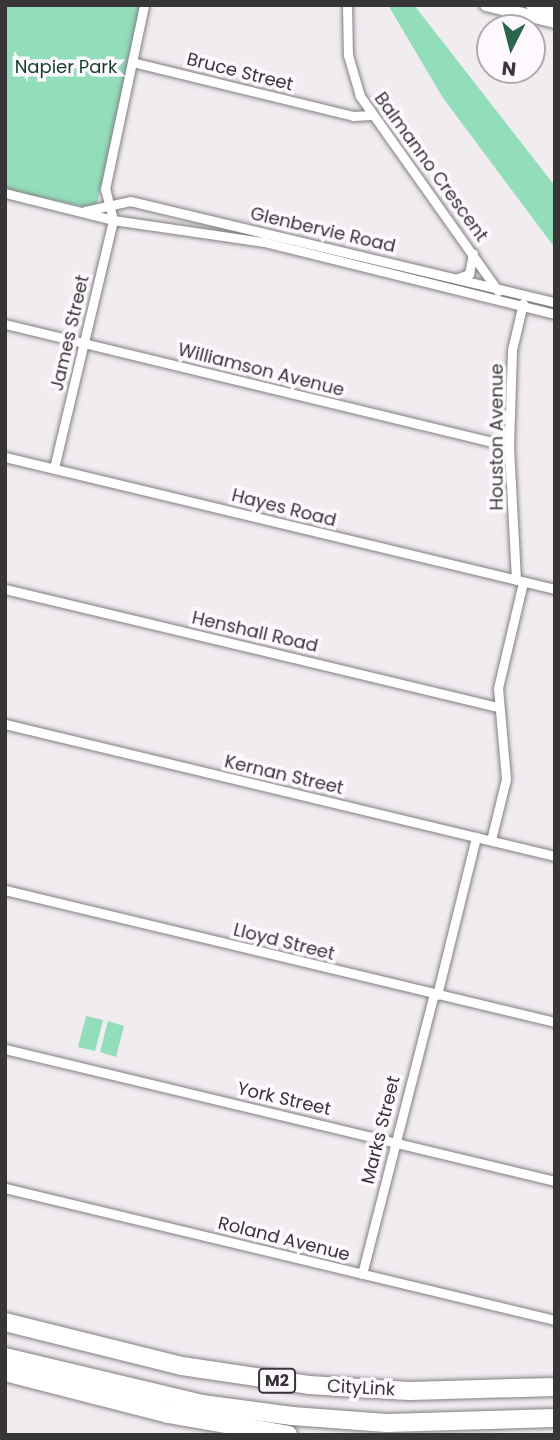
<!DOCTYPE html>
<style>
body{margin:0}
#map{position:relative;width:560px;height:1440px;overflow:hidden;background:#f0ecf0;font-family:Poppins,sans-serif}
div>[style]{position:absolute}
.green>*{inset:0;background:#92ddba}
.roads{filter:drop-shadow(0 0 2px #827e82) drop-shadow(0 0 2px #827e82)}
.minor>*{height:9px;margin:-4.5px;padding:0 4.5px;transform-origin:4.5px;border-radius:4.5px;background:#fff}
.secondary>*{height:12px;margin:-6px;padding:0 6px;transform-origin:6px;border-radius:6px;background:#fff}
.motorway>*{height:18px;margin:-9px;padding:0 9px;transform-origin:9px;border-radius:9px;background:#fff}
span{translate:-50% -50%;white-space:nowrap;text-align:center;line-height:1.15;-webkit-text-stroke:7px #fdf9fe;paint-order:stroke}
.shield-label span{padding:2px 5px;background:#fdf9fe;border:2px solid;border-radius:5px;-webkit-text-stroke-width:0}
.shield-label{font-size:16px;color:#373537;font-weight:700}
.park-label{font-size:18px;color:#133e2d}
.street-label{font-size:18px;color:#373537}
.frame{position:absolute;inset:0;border:7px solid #373537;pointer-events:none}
.north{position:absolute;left:476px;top:14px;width:70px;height:70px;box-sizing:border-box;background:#fdf9fe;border:2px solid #aeabae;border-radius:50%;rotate:186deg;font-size:19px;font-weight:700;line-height:28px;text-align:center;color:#373537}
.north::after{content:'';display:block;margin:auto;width:24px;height:32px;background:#2c654d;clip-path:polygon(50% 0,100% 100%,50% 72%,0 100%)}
</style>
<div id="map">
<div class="green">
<i style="clip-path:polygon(5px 5px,142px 5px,96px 209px,5px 190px)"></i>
<i style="clip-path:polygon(388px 5px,414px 5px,555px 186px,555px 248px,443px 98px)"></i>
<i style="clip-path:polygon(86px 1016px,103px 1020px,95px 1051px,78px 1047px)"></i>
<i style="clip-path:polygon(108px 1021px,124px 1026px,116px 1057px,100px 1052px)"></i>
</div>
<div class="roads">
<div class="minor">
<i style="left:347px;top:5px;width:50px;rotate:88.9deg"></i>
<i style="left:348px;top:55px;width:43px;rotate:73.7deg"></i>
<i style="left:360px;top:96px;width:239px;rotate:54.7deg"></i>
<i style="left:132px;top:62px;width:228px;rotate:13.7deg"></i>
<i style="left:353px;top:116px;width:18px;rotate:-3deg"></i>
<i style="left:5px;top:193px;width:111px;rotate:14deg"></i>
<i style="left:113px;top:220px;width:153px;rotate:8.3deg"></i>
<i style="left:264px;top:242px;width:300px;rotate:13.9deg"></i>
<i style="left:85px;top:211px;width:46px;rotate:-12.5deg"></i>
<i style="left:130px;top:201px;width:437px;rotate:13.4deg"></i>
<i style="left:458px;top:278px;width:12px;rotate:-20deg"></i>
<i style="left:469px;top:274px;width:21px;rotate:-79deg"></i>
<i style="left:5px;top:324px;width:519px;rotate:13.61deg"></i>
<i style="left:5px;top:457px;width:566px;rotate:13.5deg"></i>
<i style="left:54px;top:468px;width:255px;rotate:-76.6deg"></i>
<i style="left:113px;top:220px;width:32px;rotate:-104deg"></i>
<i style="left:105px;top:189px;width:188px;rotate:-78deg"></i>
<i style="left:516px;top:580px;width:134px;rotate:-93deg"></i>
<i style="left:509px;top:446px;width:96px;rotate:-88.2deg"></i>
<i style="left:512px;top:350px;width:48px;rotate:-76.8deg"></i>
<i style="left:5px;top:589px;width:507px;rotate:13.46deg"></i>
<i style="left:5px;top:724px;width:566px;rotate:13.5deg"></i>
<i style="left:491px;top:840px;width:63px;rotate:-76.2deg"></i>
<i style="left:506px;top:779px;width:91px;rotate:-95deg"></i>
<i style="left:498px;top:688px;width:109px;rotate:-76.7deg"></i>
<i style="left:5px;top:890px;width:566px;rotate:13.5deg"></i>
<i style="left:437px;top:995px;width:163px;rotate:-76.1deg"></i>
<i style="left:5px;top:1049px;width:566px;rotate:13.5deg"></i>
<i style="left:5px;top:1188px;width:566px;rotate:13.5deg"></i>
<i style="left:362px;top:1274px;width:289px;rotate:-75.6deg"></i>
</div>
<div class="secondary">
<i style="left:486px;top:5px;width:71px;rotate:13.8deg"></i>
<i style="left:532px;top:5px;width:24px;rotate:15deg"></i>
</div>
<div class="motorway">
<i style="left:5px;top:1322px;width:182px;rotate:14deg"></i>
<i style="left:182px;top:1366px;width:128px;rotate:8.5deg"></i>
<i style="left:309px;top:1385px;width:101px;rotate:3.4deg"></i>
<i style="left:410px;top:1391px;width:145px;rotate:-1.6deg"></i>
<i style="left:5px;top:1357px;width:203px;rotate:13.4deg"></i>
<i style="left:202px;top:1404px;width:91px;rotate:7.6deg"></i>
<i style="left:292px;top:1416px;width:95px;rotate:4.2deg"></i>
<i style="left:387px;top:1423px;width:168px;rotate:-1.7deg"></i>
<i style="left:5px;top:1372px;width:168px;rotate:14.4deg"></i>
<i style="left:168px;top:1414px;width:122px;rotate:9.9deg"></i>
</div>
</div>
<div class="shield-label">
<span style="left:277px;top:1381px">M2</span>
</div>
<div class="park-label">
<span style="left:66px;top:67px">Napier Park</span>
</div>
<div class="street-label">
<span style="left:240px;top:72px;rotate:14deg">Bruce Street</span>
<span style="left:431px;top:167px;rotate:54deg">Balmanno Crescent</span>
<span style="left:323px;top:230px;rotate:13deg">Glenbervie Road</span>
<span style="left:70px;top:333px;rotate:-77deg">James Street</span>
<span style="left:261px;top:370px;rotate:14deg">Williamson Avenue</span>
<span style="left:497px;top:437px;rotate:-90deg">Houston Avenue</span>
<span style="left:284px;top:508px;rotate:14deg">Hayes Road</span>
<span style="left:255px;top:632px;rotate:13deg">Henshall Road</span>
<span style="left:284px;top:775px;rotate:13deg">Kernan Street</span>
<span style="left:284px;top:942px;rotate:14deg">Lloyd Street</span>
<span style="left:284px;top:1099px;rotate:13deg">York Street</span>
<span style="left:381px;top:1130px;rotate:-76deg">Marks Street</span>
<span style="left:284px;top:1239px;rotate:14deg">Roland Avenue</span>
<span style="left:361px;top:1388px;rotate:3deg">CityLink</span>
</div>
<div class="frame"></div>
<div class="north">N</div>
</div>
